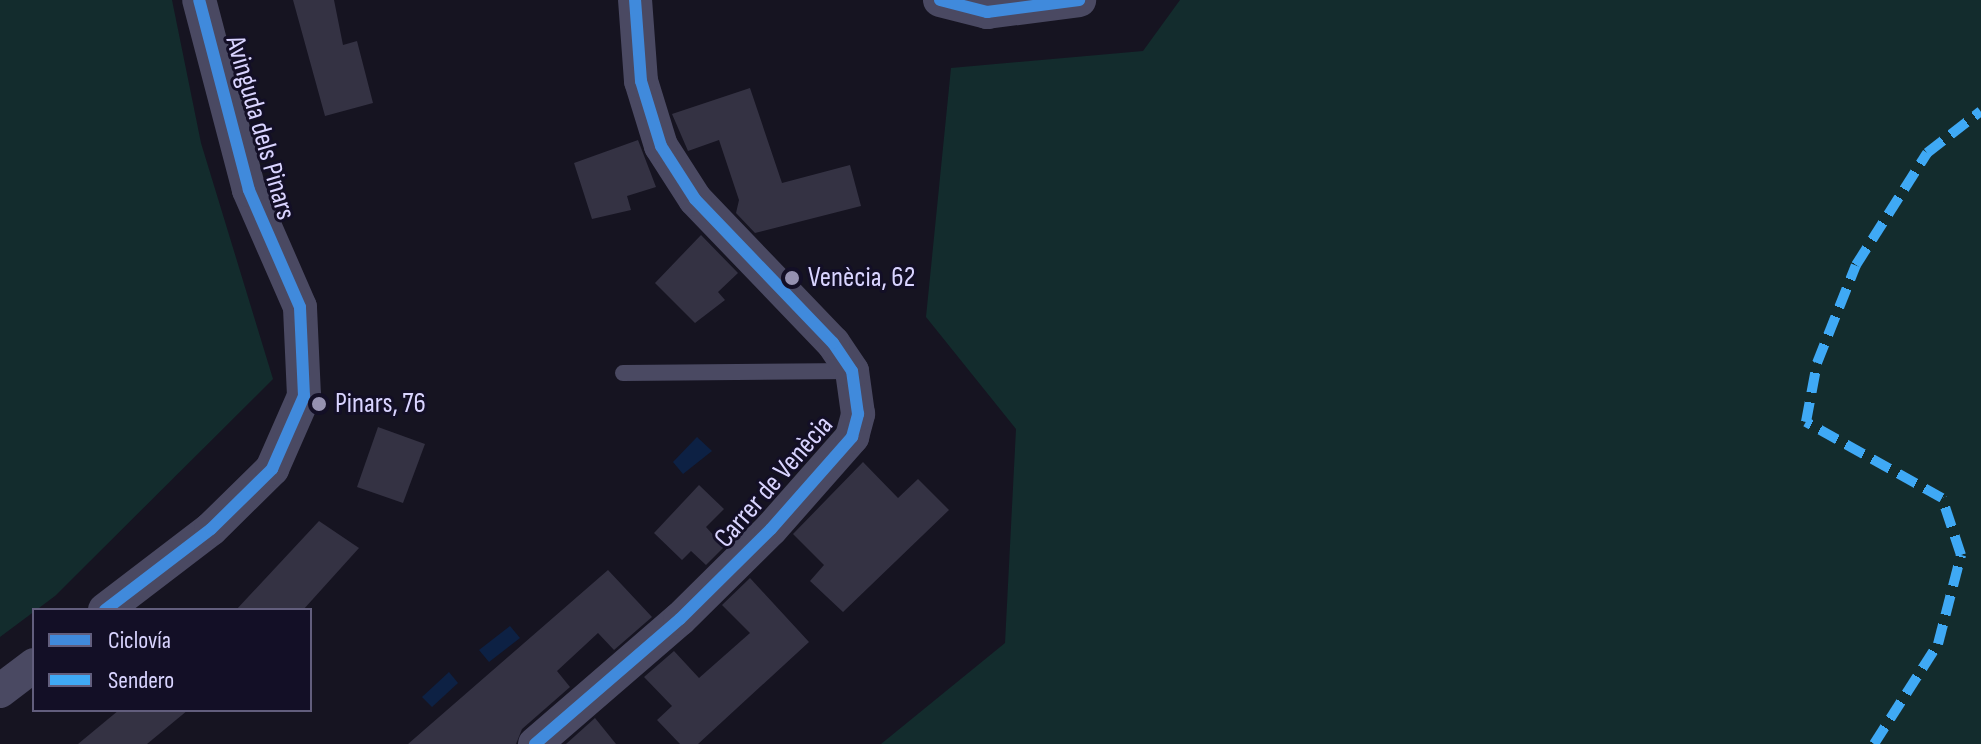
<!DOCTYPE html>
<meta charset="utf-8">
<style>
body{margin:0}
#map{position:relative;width:1981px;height:744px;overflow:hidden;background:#161421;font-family:"Sofia Sans Condensed",sans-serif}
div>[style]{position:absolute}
.green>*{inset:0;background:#132c2d}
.water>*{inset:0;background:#0d2144}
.building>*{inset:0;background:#343243}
.service>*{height:16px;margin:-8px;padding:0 8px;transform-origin:8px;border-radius:8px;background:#4a4962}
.minor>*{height:34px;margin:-17px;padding:0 17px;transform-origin:17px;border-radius:17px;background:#4a4962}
.quiet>*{height:10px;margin-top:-5px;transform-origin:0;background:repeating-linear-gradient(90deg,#3fa9f5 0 20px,transparent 0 30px)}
.cycleway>*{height:12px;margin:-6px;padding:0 6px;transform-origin:6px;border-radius:6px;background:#408adc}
.dots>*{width:22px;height:22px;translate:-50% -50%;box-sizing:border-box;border:4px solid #130f26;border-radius:50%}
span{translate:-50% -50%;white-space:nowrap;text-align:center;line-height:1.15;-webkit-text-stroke:6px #130f26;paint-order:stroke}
.street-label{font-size:28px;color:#d9d4ff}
.poi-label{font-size:28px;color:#d9d4ff}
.left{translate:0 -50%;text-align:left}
.legend{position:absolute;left:32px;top:608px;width:280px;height:104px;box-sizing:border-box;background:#130f26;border:2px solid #625e7d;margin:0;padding:10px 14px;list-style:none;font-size:24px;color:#d9d4ff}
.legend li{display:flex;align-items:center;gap:16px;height:40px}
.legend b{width:40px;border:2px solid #625e7d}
</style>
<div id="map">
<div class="green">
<i style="clip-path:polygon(0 0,172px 0,201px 143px,273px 379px,55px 596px,0 637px)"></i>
<i style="clip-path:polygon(1180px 0,1981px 0,1981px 744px,881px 744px,1005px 643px,1016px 429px,926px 317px,951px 68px,1143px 51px)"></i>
</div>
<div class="water">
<i style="clip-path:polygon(697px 437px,712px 451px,683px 474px,673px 462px)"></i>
<i style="clip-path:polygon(510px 626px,520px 638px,489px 662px,479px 650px)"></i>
<i style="clip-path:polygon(449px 672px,458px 683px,432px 707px,422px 697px)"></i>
</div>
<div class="building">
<i style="clip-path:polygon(293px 0,334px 0,343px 45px,357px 41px,373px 103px,325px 116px)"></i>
<i style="clip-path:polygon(750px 88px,782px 183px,850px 165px,861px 206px,755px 233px,736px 213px,739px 200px,719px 140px,688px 151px,672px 114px)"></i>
<i style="clip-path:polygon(638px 140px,656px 187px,627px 196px,631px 210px,592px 219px,574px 163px)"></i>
<i style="clip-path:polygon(701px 235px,738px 273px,718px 292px,725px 300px,695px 323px,655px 283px)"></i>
<i style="clip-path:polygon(378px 427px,425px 444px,403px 503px,357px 487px)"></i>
<i style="clip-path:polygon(863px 462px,898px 498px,918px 479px,949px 510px,843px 612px,810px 581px,824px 565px,793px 534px)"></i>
<i style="clip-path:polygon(699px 485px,724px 509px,706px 527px,724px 547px,706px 565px,691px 551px,682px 560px,654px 533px)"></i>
<i style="clip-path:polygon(319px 521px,359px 548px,303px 610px,236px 610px)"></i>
<i style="clip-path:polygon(608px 570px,652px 617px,614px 650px,598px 633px,557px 671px,570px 687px,522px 729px,516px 744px,408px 744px)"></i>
<i style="clip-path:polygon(750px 578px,809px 642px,698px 744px,680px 744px,657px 720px,672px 706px,644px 677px,674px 651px,699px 678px,750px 633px,722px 605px)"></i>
<i style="clip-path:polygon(119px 710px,188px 710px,147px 744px,78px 744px)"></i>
<i style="clip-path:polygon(595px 718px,616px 744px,566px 744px)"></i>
</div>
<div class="service">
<i style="left:623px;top:373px;width:229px;rotate:-0.5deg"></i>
</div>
<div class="minor">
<i style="left:940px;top:0;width:49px;rotate:14.3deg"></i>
<i style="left:987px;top:12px;width:93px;rotate:-7.4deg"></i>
<i style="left:105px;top:610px;width:133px;rotate:-37.4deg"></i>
<i style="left:211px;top:529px;width:86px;rotate:-44.5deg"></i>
<i style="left:272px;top:469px;width:80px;rotate:-66.3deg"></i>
<i style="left:304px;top:396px;width:89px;rotate:-92.6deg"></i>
<i style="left:300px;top:307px;width:128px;rotate:-113.6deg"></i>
<i style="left:249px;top:190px;width:196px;rotate:-104.7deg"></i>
<i style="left:0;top:691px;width:43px;rotate:-37.4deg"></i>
<i style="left:535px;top:744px;width:191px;rotate:-40.8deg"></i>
<i style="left:680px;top:619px;width:128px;rotate:-44.7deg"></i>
<i style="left:771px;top:529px;width:123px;rotate:-48.6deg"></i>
<i style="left:852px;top:437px;width:24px;rotate:-75deg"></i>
<i style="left:858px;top:414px;width:43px;rotate:-97.9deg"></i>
<i style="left:852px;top:371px;width:34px;rotate:-124deg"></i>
<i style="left:833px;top:343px;width:199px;rotate:-133.8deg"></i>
<i style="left:695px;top:199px;width:63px;rotate:-122.7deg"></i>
<i style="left:661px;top:146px;width:68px;rotate:-107.1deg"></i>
<i style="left:641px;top:81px;width:81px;rotate:-94.2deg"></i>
</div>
<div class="quiet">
<i style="left:1874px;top:744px;width:119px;rotate:-57.4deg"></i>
<i style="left:1938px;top:644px;width:92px;rotate:-75.5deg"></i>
<i style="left:1961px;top:555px;width:60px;rotate:-108.4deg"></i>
<i style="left:1942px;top:498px;width:156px;rotate:-150.8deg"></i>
<i style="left:1806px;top:422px;width:60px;rotate:-79.4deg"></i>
<i style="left:1817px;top:363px;width:105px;rotate:-68.3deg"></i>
<i style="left:1856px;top:265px;width:133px;rotate:-57.6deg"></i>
<i style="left:1927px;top:153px;width:68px;rotate:-37.9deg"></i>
</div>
<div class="cycleway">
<i style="left:940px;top:0;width:49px;rotate:14.3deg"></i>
<i style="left:987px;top:12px;width:93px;rotate:-7.4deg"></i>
<i style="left:105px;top:610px;width:133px;rotate:-37.4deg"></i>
<i style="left:211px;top:529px;width:86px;rotate:-44.5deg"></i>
<i style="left:272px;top:469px;width:80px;rotate:-66.3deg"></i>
<i style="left:304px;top:396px;width:89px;rotate:-92.6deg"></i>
<i style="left:300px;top:307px;width:128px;rotate:-113.6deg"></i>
<i style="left:249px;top:190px;width:196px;rotate:-104.7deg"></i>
<i style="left:535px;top:744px;width:191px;rotate:-40.8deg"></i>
<i style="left:680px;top:619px;width:128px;rotate:-44.7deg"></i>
<i style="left:771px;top:529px;width:123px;rotate:-48.6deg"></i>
<i style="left:852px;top:437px;width:24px;rotate:-75deg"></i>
<i style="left:858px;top:414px;width:43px;rotate:-97.9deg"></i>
<i style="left:852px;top:371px;width:34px;rotate:-124deg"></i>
<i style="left:833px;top:343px;width:199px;rotate:-133.8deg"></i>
<i style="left:695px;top:199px;width:63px;rotate:-122.7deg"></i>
<i style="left:661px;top:146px;width:68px;rotate:-107.1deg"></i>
<i style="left:641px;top:81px;width:81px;rotate:-94.2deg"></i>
</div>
<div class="dots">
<i style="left:792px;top:278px;background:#9591b1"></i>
<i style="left:319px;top:404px;background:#9591b1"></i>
</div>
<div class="street-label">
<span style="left:260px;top:128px;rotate:74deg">Avinguda dels Pinars</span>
<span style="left:774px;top:482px;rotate:-49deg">Carrer de Venècia</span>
</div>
<div class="poi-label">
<span class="left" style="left:808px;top:278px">Venècia, 62</span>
<span class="left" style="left:335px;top:404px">Pinars, 76</span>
</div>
<ul class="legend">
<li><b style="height:10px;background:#408adc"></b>Ciclovía</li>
<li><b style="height:10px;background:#3fa9f5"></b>Sendero</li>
</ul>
</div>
